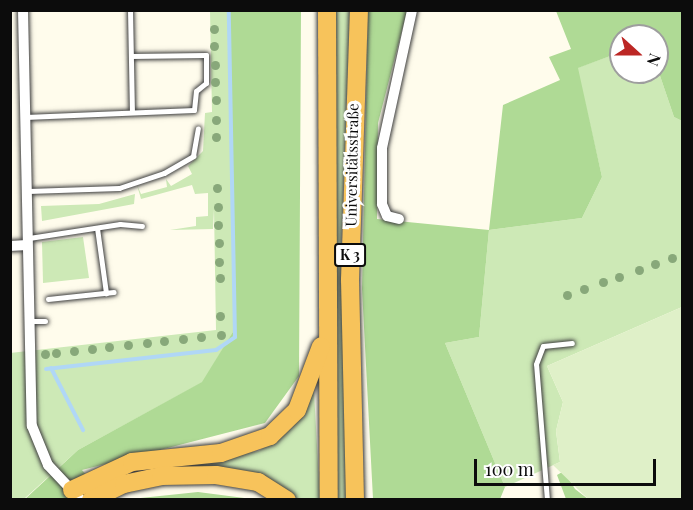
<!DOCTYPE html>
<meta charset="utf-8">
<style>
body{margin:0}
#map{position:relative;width:693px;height:510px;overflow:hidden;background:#fffcec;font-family:"Playfair Display",serif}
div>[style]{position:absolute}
.green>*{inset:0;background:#cde9b6}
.forest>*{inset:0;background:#afda95}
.pitch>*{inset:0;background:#dff0c8}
.stream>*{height:4px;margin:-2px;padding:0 2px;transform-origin:2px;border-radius:2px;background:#b0d7f6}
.roads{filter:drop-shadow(0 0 2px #3f3f3f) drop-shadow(0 0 2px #3f3f3f)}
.service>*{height:5px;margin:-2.5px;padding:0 2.5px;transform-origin:2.5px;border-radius:2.5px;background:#fff}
.minor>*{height:10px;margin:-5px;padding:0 5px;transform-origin:5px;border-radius:5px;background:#fff}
.trunk>*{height:18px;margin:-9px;padding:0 9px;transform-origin:9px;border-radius:9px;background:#f7c35b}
.trees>*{width:9px;height:9px;margin:-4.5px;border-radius:50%;background:#88a87a}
span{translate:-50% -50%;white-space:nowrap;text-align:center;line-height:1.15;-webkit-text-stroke:6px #fff;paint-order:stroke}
.shield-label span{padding:2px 4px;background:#fff;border:2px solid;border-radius:4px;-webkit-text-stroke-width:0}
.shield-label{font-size:14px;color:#0c0c0c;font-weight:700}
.street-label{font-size:15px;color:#0c0c0c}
.frame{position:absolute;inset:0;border:12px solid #0c0c0c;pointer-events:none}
.north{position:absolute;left:609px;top:24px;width:60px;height:60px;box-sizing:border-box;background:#fff;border:2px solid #9e9e9e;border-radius:50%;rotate:111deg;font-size:16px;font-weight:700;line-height:24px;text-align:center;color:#0c0c0c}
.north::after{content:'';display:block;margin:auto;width:21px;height:27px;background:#bc2724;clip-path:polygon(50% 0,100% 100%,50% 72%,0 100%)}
.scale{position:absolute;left:474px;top:459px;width:182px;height:27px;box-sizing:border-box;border:3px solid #0c0c0c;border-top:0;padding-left:8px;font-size:18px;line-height:21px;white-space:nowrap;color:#0c0c0c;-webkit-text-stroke:4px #fff;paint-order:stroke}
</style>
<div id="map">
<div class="green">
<i style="clip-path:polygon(210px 11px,227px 11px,234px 330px,203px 382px,78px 450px,24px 499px,11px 499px,10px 353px,216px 330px,214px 209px,213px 229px,170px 230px,196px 226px,196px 217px,208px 216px,208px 193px,195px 194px,192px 185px,141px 199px,137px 185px,141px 194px,167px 187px,166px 179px,171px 186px,192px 174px,188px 166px,203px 151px,205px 113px,212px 112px)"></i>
<i style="clip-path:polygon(336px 11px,350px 11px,341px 252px,346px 500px,338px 499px)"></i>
<i style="clip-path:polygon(621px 52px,621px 72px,657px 72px,657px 67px,674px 117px,682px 121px,682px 307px,547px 366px,563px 402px,556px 431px,560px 462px,505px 487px,445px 343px,479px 337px,489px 230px,582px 218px,602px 177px,577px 68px)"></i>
<i style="clip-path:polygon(135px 194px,134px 204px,42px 221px,41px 206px,99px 204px)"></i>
<i style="clip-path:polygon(83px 237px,89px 278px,43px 283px,42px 242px)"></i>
<i style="clip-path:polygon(314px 392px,320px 499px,298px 499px,265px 477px,91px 485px,127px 471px,259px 451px,292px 428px)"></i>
</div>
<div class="forest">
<i style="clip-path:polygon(227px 11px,301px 11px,299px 376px,265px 423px,82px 470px,107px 499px,24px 500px,78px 450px,202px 382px,234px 330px)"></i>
<i style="clip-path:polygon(368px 11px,407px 11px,378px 123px,377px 219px,489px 230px,503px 105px,560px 80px,549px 57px,571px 49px,556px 11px,682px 11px,682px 121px,674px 117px,657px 67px,657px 36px,621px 36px,621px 52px,578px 68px,602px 177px,582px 218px,489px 230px,479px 337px,445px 343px,505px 487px,500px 499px,373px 499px,362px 289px)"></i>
<i style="clip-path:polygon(564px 471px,575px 489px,588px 499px,566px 499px,557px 475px)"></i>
<i style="clip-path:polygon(198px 492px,252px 499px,131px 499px)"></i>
</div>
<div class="pitch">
<i style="clip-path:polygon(682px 307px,682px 499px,588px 499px,553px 465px,560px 462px,556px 431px,563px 402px,547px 366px)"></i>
</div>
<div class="stream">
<i style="left:51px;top:368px;width:70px;rotate:62.7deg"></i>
<i style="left:46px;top:369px;width:171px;rotate:-6.4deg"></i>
<i style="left:216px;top:350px;width:23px;rotate:-34deg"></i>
<i style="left:235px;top:337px;width:327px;rotate:-91.1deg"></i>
</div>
<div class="roads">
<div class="service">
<i style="left:130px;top:10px;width:101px;rotate:88.9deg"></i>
<i style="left:25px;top:117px;width:169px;rotate:-2.4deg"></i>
<i style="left:194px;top:110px;width:19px;rotate:-84deg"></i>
<i style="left:196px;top:91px;width:13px;rotate:-39deg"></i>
<i style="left:206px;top:83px;width:28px;rotate:-90deg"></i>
<i style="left:206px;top:55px;width:75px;rotate:179.2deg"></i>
<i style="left:28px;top:191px;width:91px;rotate:-1.9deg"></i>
<i style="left:119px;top:188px;width:47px;rotate:-18.4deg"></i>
<i style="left:164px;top:173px;width:34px;rotate:-30deg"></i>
<i style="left:193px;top:156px;width:28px;rotate:-80deg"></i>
<i style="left:97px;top:228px;width:66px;rotate:82.1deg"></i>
<i style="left:29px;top:238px;width:92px;rotate:-8.7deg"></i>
<i style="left:120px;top:224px;width:22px;rotate:5deg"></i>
<i style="left:48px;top:299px;width:66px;rotate:-6.1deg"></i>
<i style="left:29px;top:321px;width:16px"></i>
<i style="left:547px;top:500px;width:136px;rotate:-94.6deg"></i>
<i style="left:536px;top:364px;width:19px;rotate:-69deg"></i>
<i style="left:543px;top:346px;width:29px;rotate:-6deg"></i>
</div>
<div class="minor">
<i style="left:23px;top:10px;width:416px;rotate:88.8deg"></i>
<i style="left:32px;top:426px;width:42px;rotate:67.7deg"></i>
<i style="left:48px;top:465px;width:48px;rotate:46.7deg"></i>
<i style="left:399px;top:219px;width:12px;rotate:-166deg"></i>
<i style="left:387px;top:216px;width:13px;rotate:-113deg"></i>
<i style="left:382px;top:204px;width:56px;rotate:-90deg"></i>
<i style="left:382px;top:148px;width:141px;rotate:-77.7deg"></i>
<i style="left:10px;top:246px;width:17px;rotate:-3deg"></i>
</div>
<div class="trunk">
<i style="left:327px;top:10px;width:490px;rotate:89.8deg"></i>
<i style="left:72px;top:490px;width:66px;rotate:-25deg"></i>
<i style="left:132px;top:462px;width:89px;rotate:-5.8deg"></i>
<i style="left:221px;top:453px;width:52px;rotate:-19.1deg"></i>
<i style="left:270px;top:436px;width:37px;rotate:-44deg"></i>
<i style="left:297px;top:410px;width:68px;rotate:-69.4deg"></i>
<i style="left:91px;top:500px;width:37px;rotate:-26deg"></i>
<i style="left:124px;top:484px;width:38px;rotate:-12deg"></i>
<i style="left:161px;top:476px;width:55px;rotate:-1deg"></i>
<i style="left:216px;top:475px;width:43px;rotate:9.5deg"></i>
<i style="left:258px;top:482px;width:34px;rotate:32deg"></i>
<i style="left:355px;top:500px;width:220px;rotate:-91.3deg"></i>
<i style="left:350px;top:280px;width:270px;rotate:-88.1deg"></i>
</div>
</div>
<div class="trees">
<i style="left:214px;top:29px"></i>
<i style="left:214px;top:46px"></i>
<i style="left:215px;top:65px"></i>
<i style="left:215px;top:82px"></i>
<i style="left:216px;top:100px"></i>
<i style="left:216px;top:120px"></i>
<i style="left:216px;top:137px"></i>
<i style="left:217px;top:188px"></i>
<i style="left:218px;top:207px"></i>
<i style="left:218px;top:225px"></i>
<i style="left:219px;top:243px"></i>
<i style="left:672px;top:258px"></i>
<i style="left:219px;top:262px"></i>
<i style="left:655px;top:264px"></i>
<i style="left:639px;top:270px"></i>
<i style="left:619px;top:277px"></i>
<i style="left:220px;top:278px"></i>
<i style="left:603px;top:282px"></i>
<i style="left:584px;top:289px"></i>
<i style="left:567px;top:295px"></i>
<i style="left:220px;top:316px"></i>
<i style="left:221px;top:335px"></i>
<i style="left:201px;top:337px"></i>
<i style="left:183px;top:339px"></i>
<i style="left:164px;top:341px"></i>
<i style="left:147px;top:343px"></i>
<i style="left:128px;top:345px"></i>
<i style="left:109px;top:347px"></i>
<i style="left:92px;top:349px"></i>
<i style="left:74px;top:351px"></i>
<i style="left:56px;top:353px"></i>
<i style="left:45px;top:354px"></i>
</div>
<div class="shield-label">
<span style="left:350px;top:255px">K 3</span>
</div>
<div class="street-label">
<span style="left:352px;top:165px;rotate:-89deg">Universitätsstraße</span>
</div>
<div class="frame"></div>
<div class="north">N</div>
<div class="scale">100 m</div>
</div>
